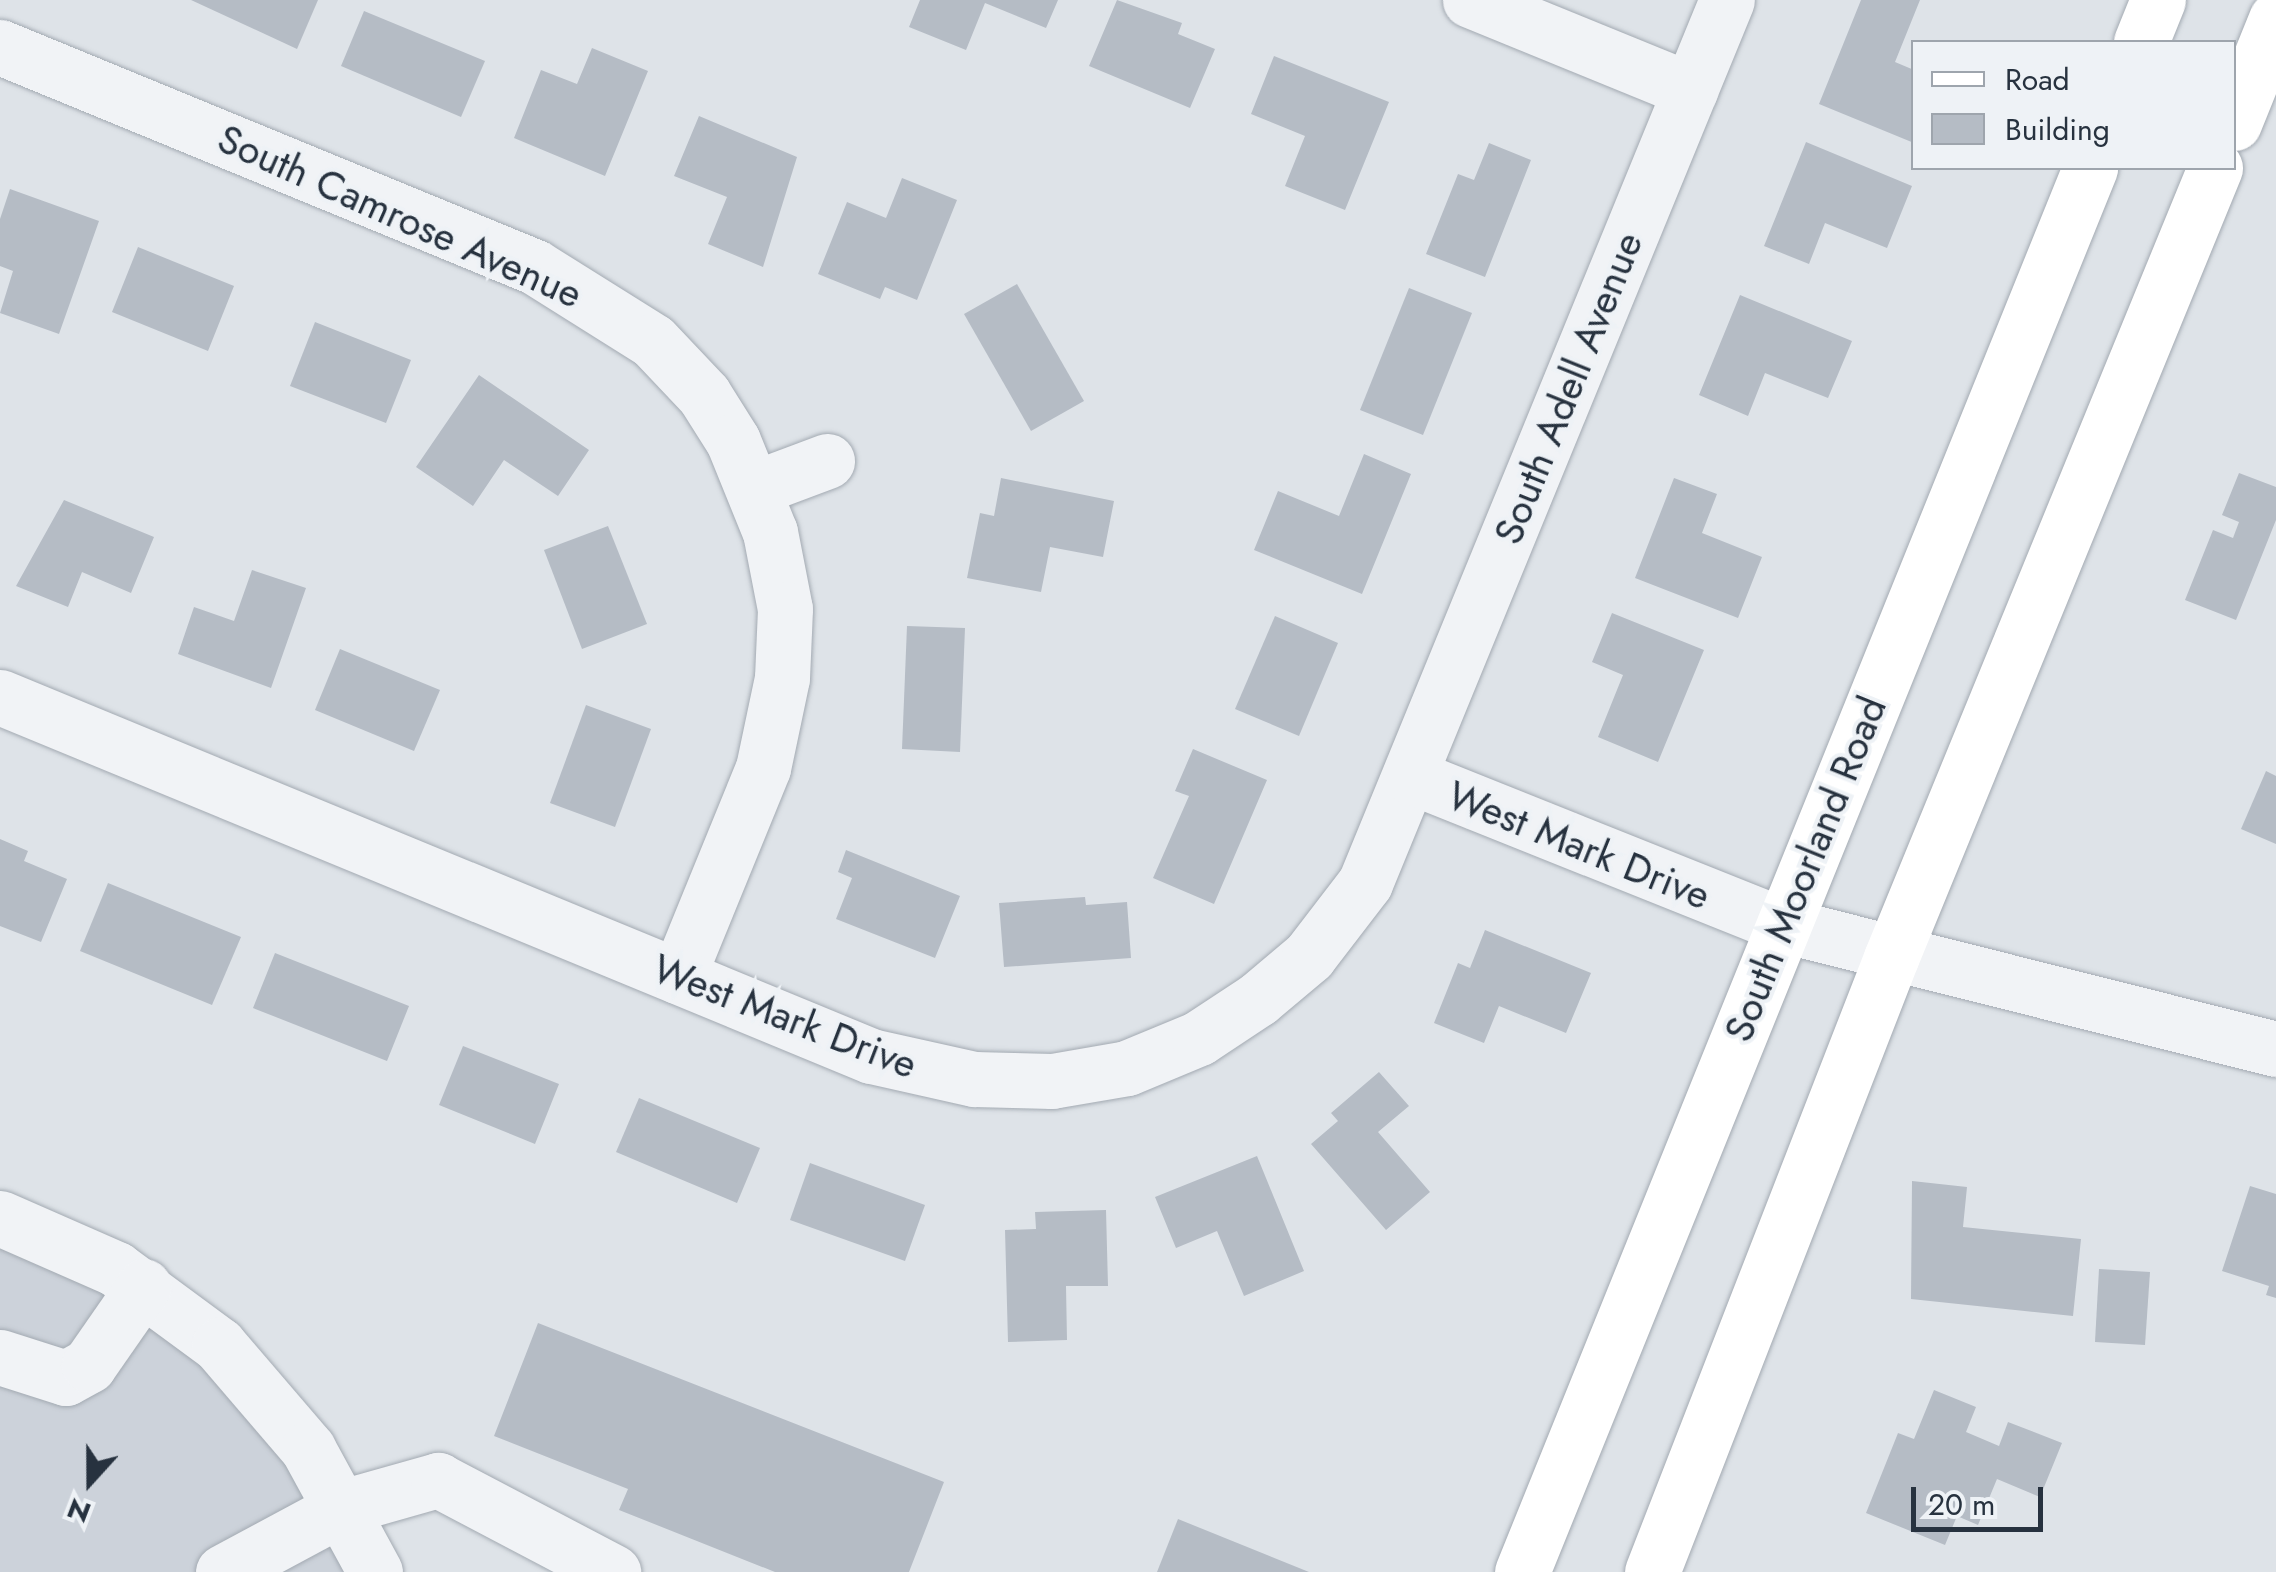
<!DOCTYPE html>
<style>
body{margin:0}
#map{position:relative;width:2276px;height:1572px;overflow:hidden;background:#dee3e8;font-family:Jost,sans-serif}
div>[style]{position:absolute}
.built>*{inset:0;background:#ccd2da}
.building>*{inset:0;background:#b5bcc5}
.roads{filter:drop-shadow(0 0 2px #a3aab2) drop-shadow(0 0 2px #a3aab2)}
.minor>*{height:55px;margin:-27.5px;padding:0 27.5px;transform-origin:27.5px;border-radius:27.5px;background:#f1f3f6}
.major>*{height:55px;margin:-27.5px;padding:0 27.5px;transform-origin:27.5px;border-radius:27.5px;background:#fff}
span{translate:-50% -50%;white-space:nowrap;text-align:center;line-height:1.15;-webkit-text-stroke:8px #eef2f6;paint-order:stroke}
.street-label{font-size:40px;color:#27323f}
.legend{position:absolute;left:1911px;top:40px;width:325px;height:130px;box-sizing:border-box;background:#eef2f6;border:2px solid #9ea5ad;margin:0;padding:12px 18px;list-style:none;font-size:30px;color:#27323f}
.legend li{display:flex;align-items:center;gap:20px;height:50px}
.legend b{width:50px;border:2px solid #9ea5ad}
.north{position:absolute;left:40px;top:1432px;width:100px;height:100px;-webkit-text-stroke:8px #eef2f6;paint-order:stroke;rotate:201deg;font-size:28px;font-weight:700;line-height:40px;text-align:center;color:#27323f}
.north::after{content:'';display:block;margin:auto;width:35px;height:45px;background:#27323f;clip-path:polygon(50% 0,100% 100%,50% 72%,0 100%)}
.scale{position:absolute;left:1911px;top:1487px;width:132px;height:45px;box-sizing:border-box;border:5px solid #27323f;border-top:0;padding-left:12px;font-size:30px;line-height:35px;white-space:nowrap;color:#27323f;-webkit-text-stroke:8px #eef2f6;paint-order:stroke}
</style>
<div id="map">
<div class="built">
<i style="clip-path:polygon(0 1218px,219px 1345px,375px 1572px,0 1572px)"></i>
</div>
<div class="building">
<i style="clip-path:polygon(191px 0,318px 0,297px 49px)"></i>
<i style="clip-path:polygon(920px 0,1058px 0,1046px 28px,985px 3px,966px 50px,909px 27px)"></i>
<i style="clip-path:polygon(1117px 0,1182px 23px,1178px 34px,1215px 49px,1190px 108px,1089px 66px)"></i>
<i style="clip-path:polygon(1861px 0,1920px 0,1895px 62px,1914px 70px,1914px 143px,1819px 104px)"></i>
<i style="clip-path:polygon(364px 11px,485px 61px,461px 117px,341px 66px)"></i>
<i style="clip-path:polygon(592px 48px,648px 71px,605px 176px,514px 138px,541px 70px,577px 84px)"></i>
<i style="clip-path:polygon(1274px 56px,1389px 102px,1345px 210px,1285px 186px,1305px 136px,1251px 114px)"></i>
<i style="clip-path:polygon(699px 116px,797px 157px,763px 267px,708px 244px,727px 197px,674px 176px)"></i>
<i style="clip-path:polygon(1806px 142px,1912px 186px,1887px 248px,1825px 223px,1809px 264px,1764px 246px)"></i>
<i style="clip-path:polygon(1489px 143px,1531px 160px,1485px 277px,1426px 254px,1458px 174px,1474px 180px)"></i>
<i style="clip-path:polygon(902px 178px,957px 200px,917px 300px,885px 287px,880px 299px,818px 274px,847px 202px,886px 218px)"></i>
<i style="clip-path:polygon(10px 189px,99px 221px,59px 334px,0 313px,13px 271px,0 266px,0 219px)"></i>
<i style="clip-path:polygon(138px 247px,234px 286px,208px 351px,112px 312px)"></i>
<i style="clip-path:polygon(1017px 284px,1084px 401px,1031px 431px,964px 314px)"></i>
<i style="clip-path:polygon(1409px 288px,1472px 313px,1423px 435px,1360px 410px)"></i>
<i style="clip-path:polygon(1740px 295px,1852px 341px,1828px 398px,1765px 373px,1748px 416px,1699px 395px)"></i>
<i style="clip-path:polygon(315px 322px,411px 360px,386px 423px,290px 386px)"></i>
<i style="clip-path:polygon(479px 375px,589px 450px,558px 496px,504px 460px,473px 506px,416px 467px)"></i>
<i style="clip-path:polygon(1364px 454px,1411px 474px,1362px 594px,1254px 550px,1278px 491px,1339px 516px)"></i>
<i style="clip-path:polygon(2239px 473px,2276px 487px,2276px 520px,2236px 620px,2185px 600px,2213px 530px,2233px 538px,2239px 522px,2222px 515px)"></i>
<i style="clip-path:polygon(1001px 478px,1114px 501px,1103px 557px,1050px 547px,1041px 592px,967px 578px,980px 513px,994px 516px)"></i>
<i style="clip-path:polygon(1674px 478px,1717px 494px,1702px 533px,1762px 557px,1738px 618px,1635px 578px)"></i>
<i style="clip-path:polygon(64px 500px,154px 537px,131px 593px,82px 572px,68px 607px,16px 586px)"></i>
<i style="clip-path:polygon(608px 526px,647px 624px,582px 649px,544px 550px)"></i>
<i style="clip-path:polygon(252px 570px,306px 588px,271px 688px,178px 654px,194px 607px,234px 621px)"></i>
<i style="clip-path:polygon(1612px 613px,1704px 650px,1658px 762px,1598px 737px,1623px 675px,1592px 662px)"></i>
<i style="clip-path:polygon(1275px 616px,1338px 643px,1299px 736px,1235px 709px)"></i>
<i style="clip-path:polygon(907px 626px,965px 628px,960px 752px,902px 749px)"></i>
<i style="clip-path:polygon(340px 649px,440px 690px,414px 751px,315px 710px)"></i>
<i style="clip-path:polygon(586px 705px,651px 729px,615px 827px,550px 803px)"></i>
<i style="clip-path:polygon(1193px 749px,1267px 780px,1214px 904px,1153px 878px,1189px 796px,1175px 791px)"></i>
<i style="clip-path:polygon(2266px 771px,2276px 776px,2276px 844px,2241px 829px)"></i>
<i style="clip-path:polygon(0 839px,28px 851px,24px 861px,67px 879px,41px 942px,0 926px)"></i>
<i style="clip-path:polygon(846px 850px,960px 896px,935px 958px,836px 919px,852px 878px,838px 872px)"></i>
<i style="clip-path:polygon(108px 883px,241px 937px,212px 1005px,80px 951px)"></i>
<i style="clip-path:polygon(1085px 897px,1086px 905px,1127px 902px,1131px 958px,1004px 967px,999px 903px)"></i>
<i style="clip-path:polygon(1485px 930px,1591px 973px,1566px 1033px,1499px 1006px,1484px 1043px,1434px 1023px,1458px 963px,1470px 968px)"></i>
<i style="clip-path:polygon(275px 953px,409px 1006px,387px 1061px,253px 1008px)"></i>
<i style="clip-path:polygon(463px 1046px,559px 1084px,535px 1144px,439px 1105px)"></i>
<i style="clip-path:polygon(1379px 1072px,1409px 1106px,1378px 1132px,1430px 1192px,1386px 1230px,1311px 1144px,1338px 1121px,1331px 1113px)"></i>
<i style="clip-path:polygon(639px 1098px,760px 1148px,737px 1203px,616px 1152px)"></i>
<i style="clip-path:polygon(1257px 1156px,1304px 1271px,1244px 1296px,1217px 1231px,1176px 1248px,1155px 1197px)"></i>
<i style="clip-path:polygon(810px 1163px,925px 1205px,905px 1261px,790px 1220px)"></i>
<i style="clip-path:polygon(1912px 1181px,1967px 1187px,1963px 1227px,2081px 1239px,2073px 1316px,1911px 1299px)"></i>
<i style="clip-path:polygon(2250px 1186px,2276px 1194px,2276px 1298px,2266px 1295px,2269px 1286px,2222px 1271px)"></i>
<i style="clip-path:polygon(1106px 1210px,1108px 1286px,1066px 1286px,1067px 1340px,1008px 1342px,1005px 1230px,1036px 1229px,1035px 1212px)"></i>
<i style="clip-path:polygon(2099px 1269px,2150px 1272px,2145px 1345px,2095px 1342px)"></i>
<i style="clip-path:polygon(538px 1323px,944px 1482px,909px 1572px,775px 1572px,619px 1510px,628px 1489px,494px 1436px)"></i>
<i style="clip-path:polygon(1934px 1390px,1976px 1407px,1966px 1432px,1999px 1446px,2008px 1422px,2062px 1443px,2040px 1497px,1997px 1479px,1978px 1525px,1957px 1516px,1945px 1545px,1866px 1513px,1898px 1433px,1914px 1439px)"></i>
<i style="clip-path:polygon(1178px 1519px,1309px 1572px,1157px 1572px)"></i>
</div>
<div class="roads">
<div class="minor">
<i style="left:1470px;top:0;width:238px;rotate:22.2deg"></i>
<i style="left:0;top:47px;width:578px;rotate:22.35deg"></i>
<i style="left:535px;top:267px;width:139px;rotate:32.1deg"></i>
<i style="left:653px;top:341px;width:74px;rotate:46.6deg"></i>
<i style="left:704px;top:395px;width:54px;rotate:57.8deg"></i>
<i style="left:733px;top:441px;width:98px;rotate:67.9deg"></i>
<i style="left:770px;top:532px;width:78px;rotate:79deg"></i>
<i style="left:785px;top:609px;width:69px;rotate:92.5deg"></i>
<i style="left:782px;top:678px;width:92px;rotate:101.9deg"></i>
<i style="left:763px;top:768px;width:225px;rotate:112.2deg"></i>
<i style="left:755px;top:488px;width:77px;rotate:-20.6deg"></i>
<i style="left:0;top:697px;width:942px;rotate:22.4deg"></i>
<i style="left:871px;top:1056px;width:106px;rotate:12.6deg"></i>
<i style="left:974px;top:1079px;width:78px;rotate:1.5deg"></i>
<i style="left:1052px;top:1081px;width:76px;rotate:-9.8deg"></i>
<i style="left:1127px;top:1068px;width:78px;rotate:-22.6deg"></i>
<i style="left:1199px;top:1038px;width:71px;rotate:-33.5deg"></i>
<i style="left:1258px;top:999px;width:67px;rotate:-40.1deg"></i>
<i style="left:1309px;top:956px;width:92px;rotate:-52.5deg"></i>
<i style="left:1365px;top:883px;width:954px;rotate:-67.71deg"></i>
<i style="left:1410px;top:776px;width:402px;rotate:21.8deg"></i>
<i style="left:1783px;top:925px;width:508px;rotate:14.12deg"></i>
<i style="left:0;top:1218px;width:127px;rotate:23.7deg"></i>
<i style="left:116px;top:1269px;width:128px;rotate:36.4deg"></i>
<i style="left:219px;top:1345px;width:137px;rotate:49.4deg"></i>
<i style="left:308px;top:1449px;width:140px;rotate:61.4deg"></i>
<i style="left:0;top:1357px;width:69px;rotate:17.7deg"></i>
<i style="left:66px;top:1378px;width:26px;rotate:-29deg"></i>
<i style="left:89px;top:1365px;width:96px;rotate:-55.2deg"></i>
<i style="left:223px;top:1572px;width:140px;rotate:-28.2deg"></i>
<i style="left:346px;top:1506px;width:96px;rotate:-15.8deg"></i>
<i style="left:438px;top:1480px;width:198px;rotate:27.7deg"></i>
</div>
<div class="major">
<i style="left:2141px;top:42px;width:45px;rotate:-68deg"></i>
<i style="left:2234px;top:123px;width:112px;rotate:-68deg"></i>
<i style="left:1522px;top:1572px;width:1515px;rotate:-67.97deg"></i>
<i style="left:1652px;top:1572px;width:659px;rotate:-68.73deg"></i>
<i style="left:1891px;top:958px;width:854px;rotate:-67.7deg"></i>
</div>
</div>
<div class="street-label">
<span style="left:400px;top:216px;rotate:24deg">South Camrose Avenue</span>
<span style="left:1568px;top:388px;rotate:-68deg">South Adell Avenue</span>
<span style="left:1579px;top:845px;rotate:22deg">West Mark Drive</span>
<span style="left:1805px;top:869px;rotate:-68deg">South Moorland Road</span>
<span style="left:785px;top:1016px;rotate:21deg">West Mark Drive</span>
</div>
<ul class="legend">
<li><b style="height:12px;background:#fff"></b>Road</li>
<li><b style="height:28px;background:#b5bcc5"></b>Building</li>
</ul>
<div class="north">N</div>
<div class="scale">20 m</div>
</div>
